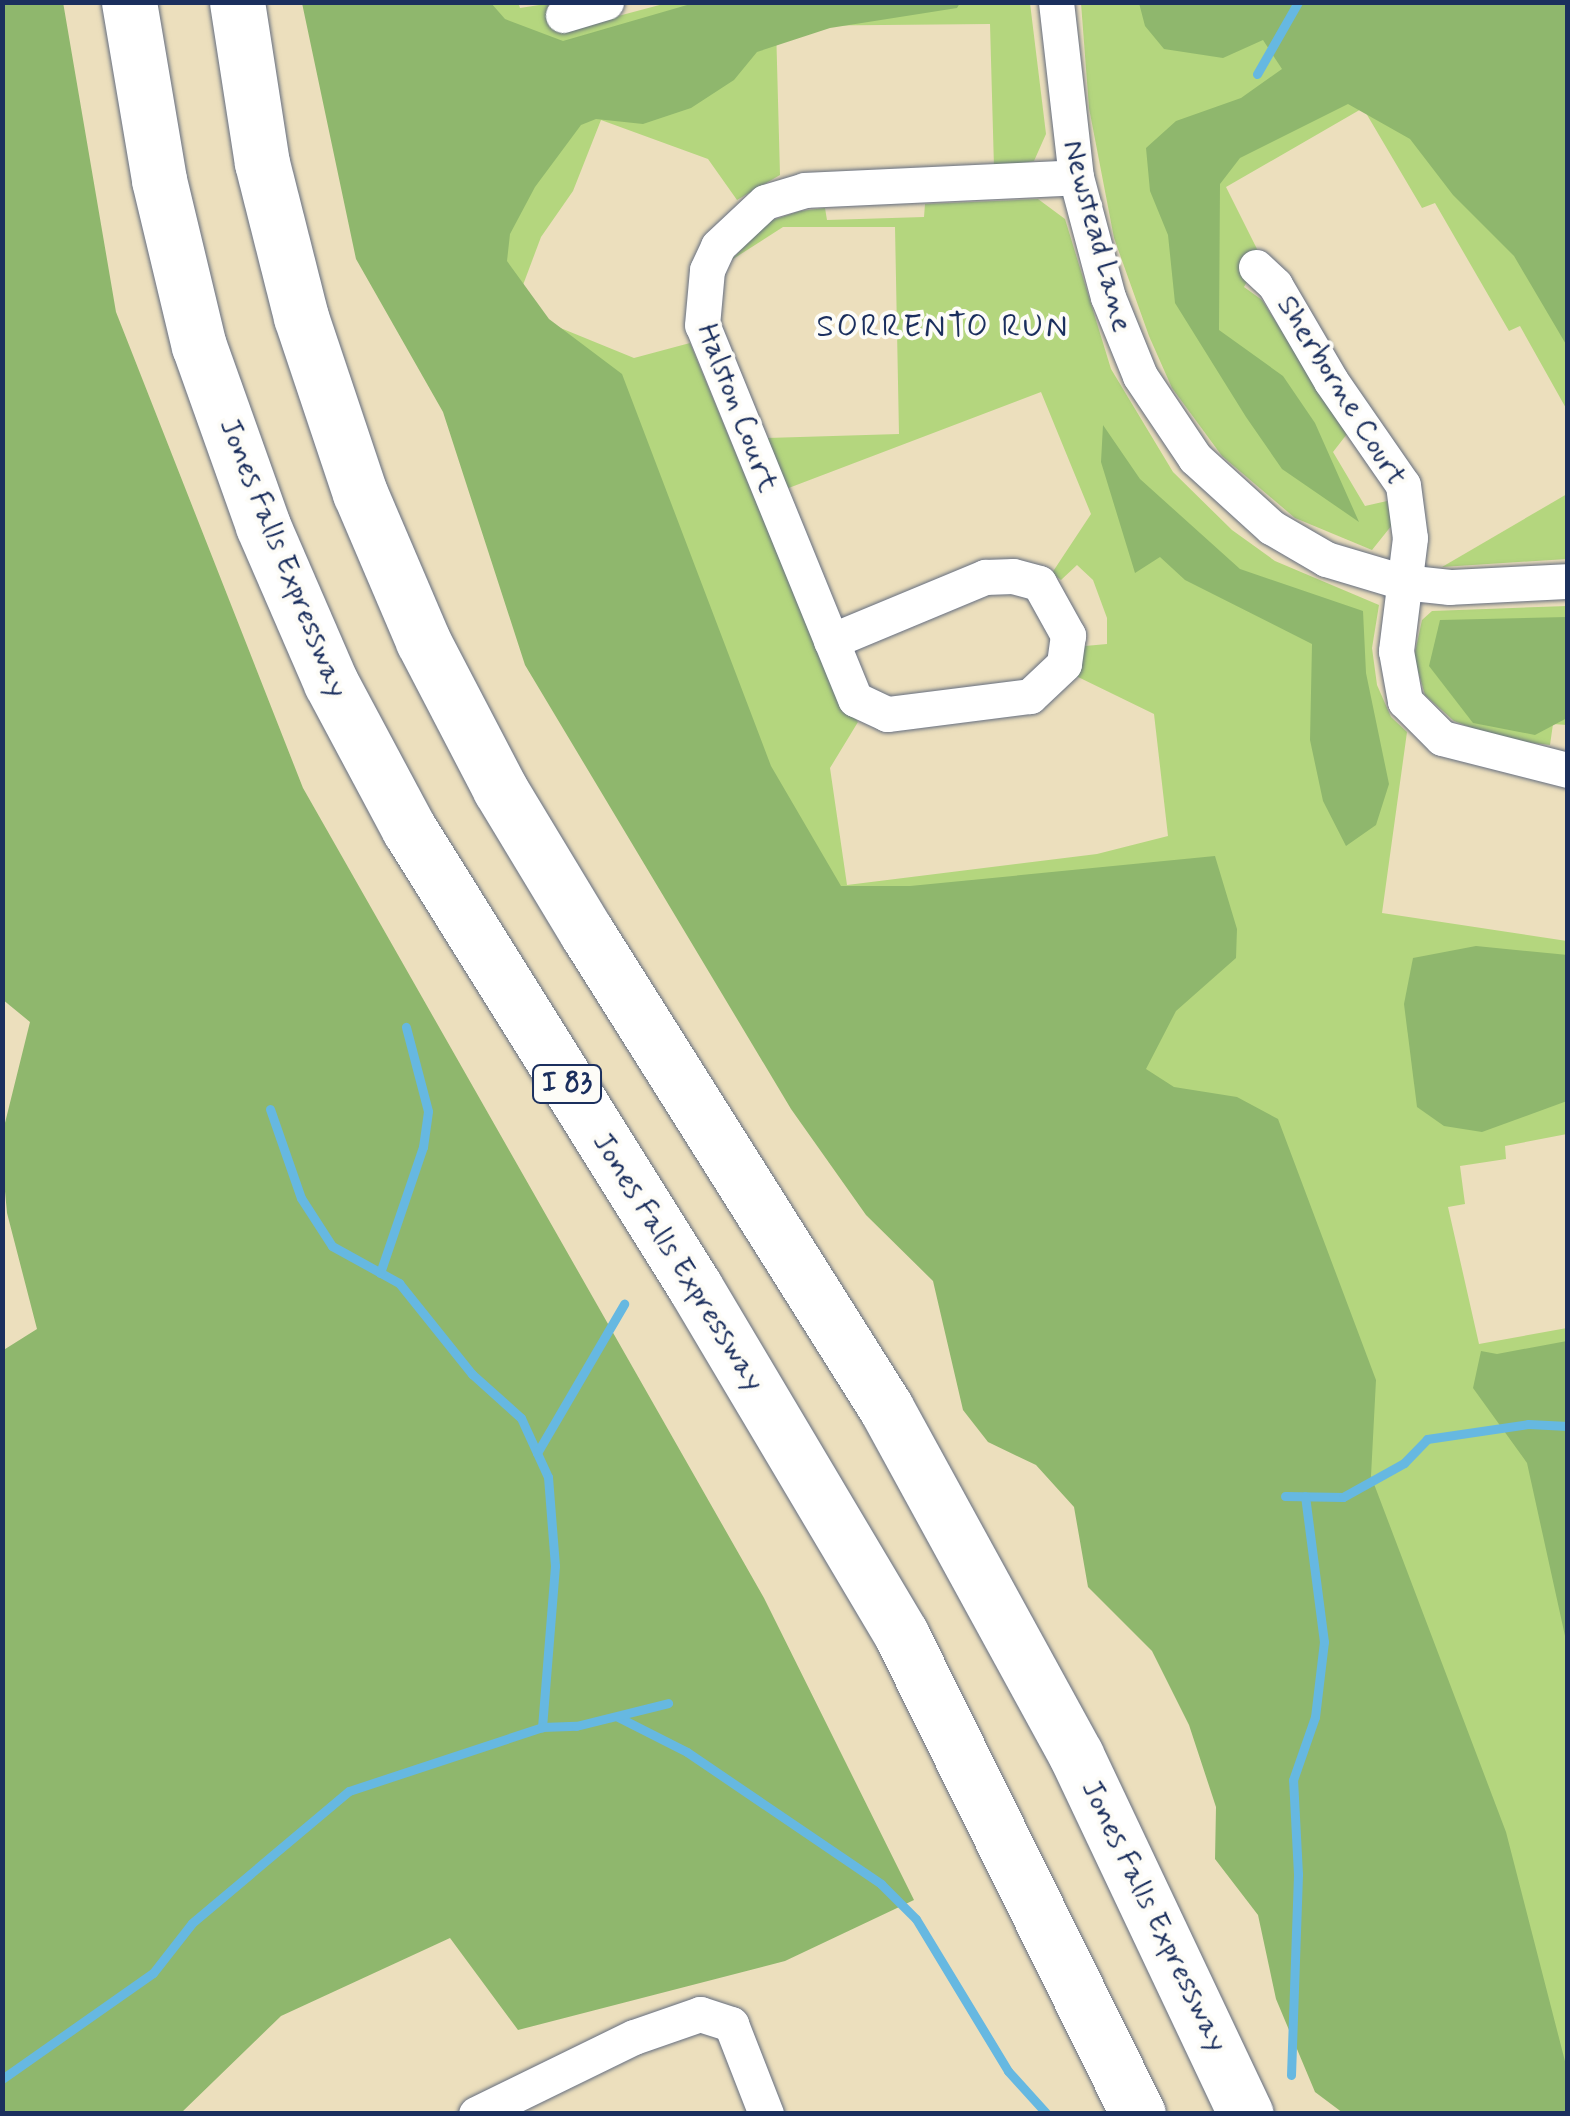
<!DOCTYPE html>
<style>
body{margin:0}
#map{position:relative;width:1570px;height:2116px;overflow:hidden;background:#ecdfbd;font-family:Mynerve,sans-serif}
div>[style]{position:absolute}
.green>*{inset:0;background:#b4d67e}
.forest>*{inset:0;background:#8fb76d}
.stream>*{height:9px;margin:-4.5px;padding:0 4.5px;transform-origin:4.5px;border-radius:4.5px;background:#66b8e1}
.roads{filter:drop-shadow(0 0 2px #646d7f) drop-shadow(0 0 2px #646d7f)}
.minor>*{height:35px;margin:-17.5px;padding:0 17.5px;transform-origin:17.5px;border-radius:17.5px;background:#fff}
.motorway>*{height:55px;margin:-27.5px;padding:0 27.5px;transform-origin:27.5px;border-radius:27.5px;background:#fff}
span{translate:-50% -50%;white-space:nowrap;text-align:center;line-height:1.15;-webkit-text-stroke:8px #fdfcf7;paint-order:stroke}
.shield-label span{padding:2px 8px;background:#fdfcf7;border:2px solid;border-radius:8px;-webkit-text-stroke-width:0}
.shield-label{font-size:28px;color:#1b2f5e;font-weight:700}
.street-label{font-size:30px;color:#1b2f5e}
.neighbourhood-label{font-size:32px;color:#1b2f5e;letter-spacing:2.5px}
.frame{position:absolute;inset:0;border:5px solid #1b2f5e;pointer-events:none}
</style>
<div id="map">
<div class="green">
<i style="clip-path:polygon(518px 2px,520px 8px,552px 3px,562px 31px,667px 3px,1030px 3px,1046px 134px,1034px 161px,994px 168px,990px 24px,776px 26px,780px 175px,737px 200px,708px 159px,601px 120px,573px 191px,541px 237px,514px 309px,634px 358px,690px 343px,835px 693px,858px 722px,830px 768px,847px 885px,1097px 854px,1168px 836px,1154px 714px,1076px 676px,1085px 646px,1107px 644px,1107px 618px,1093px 580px,1077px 565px,1061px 580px,1052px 573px,1091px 514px,1041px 392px,786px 489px,767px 438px,899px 434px,895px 227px,783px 227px,730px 261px,770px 221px,800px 211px,825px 208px,827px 220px,924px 217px,925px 204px,1038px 199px,1065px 219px,1111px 369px,1173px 472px,1232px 530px,1275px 561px,1379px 605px,1372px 648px,1377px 685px,1391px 717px,1407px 732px,1382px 913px,1567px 941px,1567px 1134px,1505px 1146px,1506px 1159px,1460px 1166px,1465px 1204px,1448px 1207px,1479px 1344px,1567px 1328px,1567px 2113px,1053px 1410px,569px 462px,403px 3px)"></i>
<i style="clip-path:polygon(1081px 3px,1567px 3px,1567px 410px,1520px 326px,1509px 331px,1435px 203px,1422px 208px,1363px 108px,1226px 187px,1261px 257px,1244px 287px,1262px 300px,1347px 434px,1333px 452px,1365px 506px,1387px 501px,1392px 525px,1372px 550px,1295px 518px,1222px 456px,1172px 388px,1149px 336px,1114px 238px,1089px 108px)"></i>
<i style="clip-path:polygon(1567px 494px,1567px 559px,1442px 567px)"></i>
<i style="clip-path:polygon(1567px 606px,1567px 725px,1553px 724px,1550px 745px,1500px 739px,1454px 721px,1425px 695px,1414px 657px,1422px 620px,1432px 611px)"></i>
</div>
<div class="forest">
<i style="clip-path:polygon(63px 2px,116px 312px,303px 788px,764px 1598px,914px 1900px,785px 1961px,518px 2030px,450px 1938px,281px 2016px,181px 2113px,3px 2113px,2px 1351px,37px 1329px,7px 1213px,2px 1159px,3px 1131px,30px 1022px,2px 999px,2px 3px)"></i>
<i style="clip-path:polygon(302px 3px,491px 3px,505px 19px,563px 41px,694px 3px,960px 3px,957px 8px,830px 28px,757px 52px,734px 80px,691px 108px,643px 124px,596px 119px,581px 125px,535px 187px,510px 234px,507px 261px,549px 319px,622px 374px,771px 766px,841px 886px,910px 886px,1215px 856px,1237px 929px,1236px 958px,1176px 1011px,1146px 1069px,1174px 1087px,1237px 1097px,1278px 1119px,1376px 1380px,1371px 1476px,1506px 1832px,1567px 2069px,1567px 2113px,1343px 2113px,1315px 2092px,1276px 1999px,1258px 1915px,1215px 1859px,1216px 1807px,1189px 1725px,1152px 1651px,1088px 1587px,1074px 1507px,1036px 1465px,988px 1442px,963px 1410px,933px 1281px,866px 1215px,791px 1109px,525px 665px,443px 412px,356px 259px)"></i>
<i style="clip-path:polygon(1139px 3px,1567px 3px,1567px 346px,1514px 256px,1453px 195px,1410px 139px,1348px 104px,1240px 158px,1220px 184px,1219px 330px,1283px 376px,1315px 423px,1359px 522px,1282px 469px,1246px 417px,1175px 303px,1168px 235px,1150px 191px,1146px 148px,1176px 121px,1241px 98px,1282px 69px,1263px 40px,1223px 58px,1164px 49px,1145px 26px)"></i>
<i style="clip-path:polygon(1103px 425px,1140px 479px,1240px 569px,1363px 611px,1366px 673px,1389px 784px,1376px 825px,1346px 846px,1323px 801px,1310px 740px,1312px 644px,1185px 580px,1160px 557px,1135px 573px,1101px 462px)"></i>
<i style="clip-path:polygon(1567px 617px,1567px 718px,1535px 735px,1473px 723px,1429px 666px,1440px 620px)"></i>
<i style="clip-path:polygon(1476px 946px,1568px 955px,1567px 1101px,1482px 1132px,1444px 1126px,1417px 1107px,1404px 1004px,1413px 958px)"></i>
<i style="clip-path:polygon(1567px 1341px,1568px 1341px,1567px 1645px,1527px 1463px,1473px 1388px,1481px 1351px,1497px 1354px)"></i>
</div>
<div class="stream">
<i style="left:1257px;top:74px;width:83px;rotate:-60.3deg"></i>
<i style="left:270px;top:1109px;width:94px;rotate:70.8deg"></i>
<i style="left:301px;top:1198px;width:57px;rotate:57.1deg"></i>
<i style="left:332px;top:1246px;width:77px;rotate:28.9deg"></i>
<i style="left:399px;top:1283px;width:117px;rotate:51.3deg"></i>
<i style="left:472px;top:1374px;width:66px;rotate:41.9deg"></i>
<i style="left:521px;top:1418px;width:65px;rotate:65.4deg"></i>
<i style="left:548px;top:1477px;width:89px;rotate:85.5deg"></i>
<i style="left:555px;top:1566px;width:162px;rotate:94.6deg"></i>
<i style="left:380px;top:1273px;width:133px;rotate:-71.2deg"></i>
<i style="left:423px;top:1147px;width:36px;rotate:-82deg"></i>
<i style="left:428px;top:1111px;width:87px;rotate:-104.7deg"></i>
<i style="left:537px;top:1453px;width:173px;rotate:-59.7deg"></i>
<i style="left:1285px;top:1496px;width:58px;rotate:1deg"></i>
<i style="left:1343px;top:1497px;width:70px;rotate:-29.1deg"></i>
<i style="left:1404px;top:1463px;width:33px;rotate:-46deg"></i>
<i style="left:1427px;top:1439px;width:102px;rotate:-8.4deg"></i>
<i style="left:1528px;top:1424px;width:40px;rotate:2.9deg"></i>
<i style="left:618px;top:1717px;width:77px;rotate:26.9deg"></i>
<i style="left:687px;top:1752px;width:235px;rotate:34.2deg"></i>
<i style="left:881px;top:1884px;width:49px;rotate:45deg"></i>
<i style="left:916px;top:1919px;width:178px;rotate:58.8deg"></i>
<i style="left:1008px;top:2071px;width:58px;rotate:47.8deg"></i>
<i style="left:1291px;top:2075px;width:201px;rotate:-88deg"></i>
<i style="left:1298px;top:1874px;width:94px;rotate:-93deg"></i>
<i style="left:1293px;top:1780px;width:67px;rotate:-70.8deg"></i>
<i style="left:1315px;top:1717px;width:76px;rotate:-83.2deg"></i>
<i style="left:1324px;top:1642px;width:147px;rotate:-97.4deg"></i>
<i style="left:2px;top:2079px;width:184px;rotate:-35.1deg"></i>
<i style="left:153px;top:1973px;width:63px;rotate:-52deg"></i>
<i style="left:192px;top:1923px;width:205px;rotate:-40.1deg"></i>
<i style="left:349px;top:1791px;width:203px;rotate:-18.3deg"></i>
<i style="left:542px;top:1727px;width:34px;rotate:-2deg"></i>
<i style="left:576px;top:1726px;width:95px;rotate:-14deg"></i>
</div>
<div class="roads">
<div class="minor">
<i style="left:1056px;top:2px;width:176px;rotate:83.5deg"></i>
<i style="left:1076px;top:177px;width:124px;rotate:75.1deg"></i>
<i style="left:1108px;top:297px;width:85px;rotate:67.9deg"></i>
<i style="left:1140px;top:376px;width:99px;rotate:56.1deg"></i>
<i style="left:1195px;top:458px;width:103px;rotate:42.2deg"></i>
<i style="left:1271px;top:527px;width:64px;rotate:30.2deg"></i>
<i style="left:1326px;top:559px;width:80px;rotate:16.6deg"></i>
<i style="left:1403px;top:582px;width:47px;rotate:6.1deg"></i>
<i style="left:1450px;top:587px;width:118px;rotate:-2.9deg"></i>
<i style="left:563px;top:15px;width:45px;rotate:-16.8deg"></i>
<i style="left:1256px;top:267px;width:26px;rotate:43deg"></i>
<i style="left:1275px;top:285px;width:111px;rotate:59.7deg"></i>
<i style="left:1331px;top:381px;width:126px;rotate:55.3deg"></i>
<i style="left:1403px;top:485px;width:53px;rotate:82.5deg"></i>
<i style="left:1410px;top:538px;width:114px;rotate:97.1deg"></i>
<i style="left:1396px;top:651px;width:51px;rotate:79.8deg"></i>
<i style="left:1405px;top:701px;width:52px;rotate:45deg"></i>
<i style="left:1442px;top:738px;width:130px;rotate:14.3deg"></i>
<i style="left:831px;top:641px;width:167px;rotate:-22.6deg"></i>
<i style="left:985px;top:577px;width:28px;rotate:-2deg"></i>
<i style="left:1013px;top:576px;width:27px;rotate:15deg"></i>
<i style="left:1039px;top:583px;width:60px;rotate:60.9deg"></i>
<i style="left:1068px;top:635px;width:29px;rotate:98deg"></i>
<i style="left:1064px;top:664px;width:47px;rotate:136.7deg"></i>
<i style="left:1030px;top:696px;width:144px;rotate:172.8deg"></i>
<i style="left:887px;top:714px;width:35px;rotate:-155deg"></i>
<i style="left:855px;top:699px;width:404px;rotate:-112.2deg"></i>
<i style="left:702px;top:325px;width:55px;rotate:-84.8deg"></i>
<i style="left:707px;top:270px;width:26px;rotate:-65deg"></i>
<i style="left:718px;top:246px;width:64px;rotate:-43.1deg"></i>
<i style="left:765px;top:202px;width:42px;rotate:-16.7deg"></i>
<i style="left:805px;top:190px;width:271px;rotate:-2.7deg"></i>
<i style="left:476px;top:2114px;width:176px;rotate:-26deg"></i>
<i style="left:634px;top:2037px;width:70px;rotate:-19.2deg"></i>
<i style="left:700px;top:2014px;width:33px;rotate:18deg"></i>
<i style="left:731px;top:2024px;width:97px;rotate:68.7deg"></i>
</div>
<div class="motorway">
<i style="left:129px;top:2px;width:181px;rotate:80.4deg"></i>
<i style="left:159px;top:180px;width:171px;rotate:76.5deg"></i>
<i style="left:199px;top:346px;width:191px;rotate:70.4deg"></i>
<i style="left:263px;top:526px;width:171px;rotate:66.6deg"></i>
<i style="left:331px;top:683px;width:166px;rotate:61.9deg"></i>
<i style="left:409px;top:829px;width:540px;rotate:58.02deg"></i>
<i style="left:695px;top:1287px;width:404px;rotate:59.3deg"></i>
<i style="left:901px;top:1634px;width:535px;rotate:63.72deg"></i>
<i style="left:237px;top:2px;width:163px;rotate:81.2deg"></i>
<i style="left:262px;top:163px;width:159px;rotate:75.8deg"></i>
<i style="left:301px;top:317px;width:186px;rotate:71.5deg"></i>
<i style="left:360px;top:493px;width:161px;rotate:66.9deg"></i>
<i style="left:423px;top:641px;width:167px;rotate:62.5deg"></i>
<i style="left:500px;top:789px;width:168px;rotate:58.9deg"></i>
<i style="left:587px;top:933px;width:561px;rotate:57.81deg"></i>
<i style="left:886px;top:1408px;width:396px;rotate:61.3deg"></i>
<i style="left:1076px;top:1755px;width:397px;rotate:64.7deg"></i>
</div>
</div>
<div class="shield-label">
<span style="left:567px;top:1084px">I 83</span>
</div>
<div class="street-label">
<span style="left:1097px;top:236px;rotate:75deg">Newstead Lane</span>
<span style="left:1341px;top:391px;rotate:58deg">Sherborne Court</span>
<span style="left:737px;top:408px;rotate:69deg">Halston Court</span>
<span style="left:283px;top:558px;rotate:68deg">Jones Falls Expressway</span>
<span style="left:678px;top:1262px;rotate:58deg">Jones Falls Expressway</span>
<span style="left:1154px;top:1916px;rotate:64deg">Jones Falls Expressway</span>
</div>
<div class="neighbourhood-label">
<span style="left:943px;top:327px">SORRENTO RUN</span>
</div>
<div class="frame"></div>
</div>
